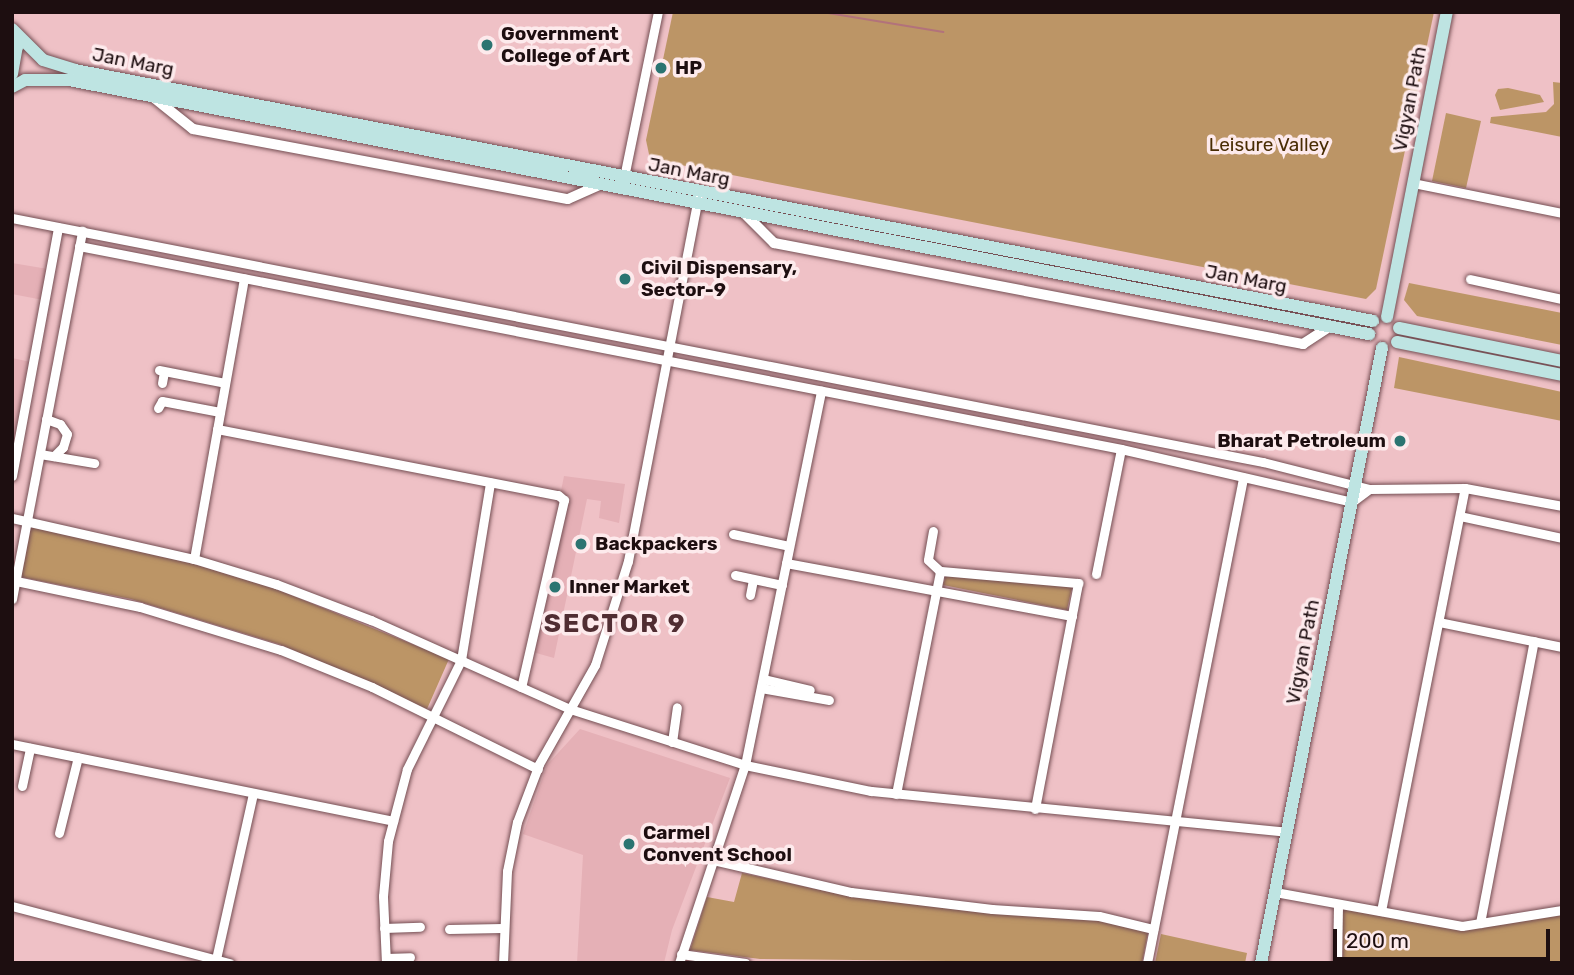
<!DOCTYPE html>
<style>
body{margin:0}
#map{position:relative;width:1574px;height:975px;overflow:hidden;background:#efc1c6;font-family:Rubik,sans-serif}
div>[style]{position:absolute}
.built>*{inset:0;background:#e5b0b6}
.green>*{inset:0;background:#bc9566}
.stream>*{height:2px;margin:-1px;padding:0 1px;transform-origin:1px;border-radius:1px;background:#b2727b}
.roads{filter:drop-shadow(0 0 2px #744e53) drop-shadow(0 0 2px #744e53)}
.minor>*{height:9px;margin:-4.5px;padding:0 4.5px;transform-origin:4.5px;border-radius:4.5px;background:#fff}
.tertiary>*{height:10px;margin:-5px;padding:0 5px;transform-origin:5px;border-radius:5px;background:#fff}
.secondary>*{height:12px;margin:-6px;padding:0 6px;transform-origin:6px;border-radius:6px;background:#bee4e2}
.dots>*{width:19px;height:19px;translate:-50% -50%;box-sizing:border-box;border:4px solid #fdeaec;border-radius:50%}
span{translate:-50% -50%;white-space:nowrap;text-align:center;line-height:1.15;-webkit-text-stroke:7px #fdeaec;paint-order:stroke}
.poi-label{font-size:19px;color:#1d0e10;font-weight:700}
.left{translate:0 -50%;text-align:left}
.right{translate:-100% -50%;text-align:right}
.street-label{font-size:19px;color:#1d0e10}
.park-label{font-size:19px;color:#492d04}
.district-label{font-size:26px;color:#502d32;font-weight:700;letter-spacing:2px}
.frame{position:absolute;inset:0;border:14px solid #1d0e10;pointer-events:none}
.scale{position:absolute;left:1333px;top:929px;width:217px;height:32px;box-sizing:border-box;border:4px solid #1d0e10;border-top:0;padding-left:9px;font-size:21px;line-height:24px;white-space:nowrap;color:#1d0e10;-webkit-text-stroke:5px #fdeaec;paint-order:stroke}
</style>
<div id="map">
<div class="built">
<i style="clip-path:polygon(12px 263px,48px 269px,43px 300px,12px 294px)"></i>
<i style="clip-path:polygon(12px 358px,31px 362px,12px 485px)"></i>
<i style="clip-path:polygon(564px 476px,625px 484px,619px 523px,599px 518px,601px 501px,587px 499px,554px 658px,529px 651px)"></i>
<i style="clip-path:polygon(580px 729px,730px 778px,672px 930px,664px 963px,577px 963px,583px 855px,523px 834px,547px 765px)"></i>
</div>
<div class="green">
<i style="clip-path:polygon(673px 12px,1434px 12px,1376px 289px,1366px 299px,650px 159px,646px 140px)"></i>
<i style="clip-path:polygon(1553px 82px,1562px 83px,1562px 137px,1490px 123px,1491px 117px,1546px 112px,1554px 104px)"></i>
<i style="clip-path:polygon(1508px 88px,1540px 95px,1544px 102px,1500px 110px,1495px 95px,1498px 89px)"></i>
<i style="clip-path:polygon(1446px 113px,1481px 121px,1466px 188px,1432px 181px)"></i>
<i style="clip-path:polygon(1409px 283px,1562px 313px,1562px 345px,1417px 316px,1404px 300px)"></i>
<i style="clip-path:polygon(1399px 357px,1562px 392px,1562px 421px,1394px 388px)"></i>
<i style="clip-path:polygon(31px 527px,194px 564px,276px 589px,449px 659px,427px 709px,279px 644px,131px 599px,21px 577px)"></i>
<i style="clip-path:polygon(946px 575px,1072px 587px,1067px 610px,943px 585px)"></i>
<i style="clip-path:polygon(742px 873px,848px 896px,986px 913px,1098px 920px,1148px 932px,1142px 963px,760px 959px,690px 950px,707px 897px,734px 902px)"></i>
<i style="clip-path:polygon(1342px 908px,1458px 928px,1562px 914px,1562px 963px,1343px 963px)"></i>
<i style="clip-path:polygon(1161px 934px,1247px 953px,1245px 963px,1155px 963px)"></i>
</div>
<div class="stream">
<i style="left:750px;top:12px;width:24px"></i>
<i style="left:822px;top:12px;width:123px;rotate:9.4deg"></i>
</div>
<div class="roads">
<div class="minor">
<i style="left:623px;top:182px;width:174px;rotate:-78.4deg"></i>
<i style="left:1413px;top:183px;width:152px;rotate:11.4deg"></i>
<i style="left:12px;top:218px;width:1275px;rotate:11.04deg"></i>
<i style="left:1263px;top:462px;width:109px;rotate:14.3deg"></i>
<i style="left:1369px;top:489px;width:96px;rotate:-0.6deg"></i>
<i style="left:1465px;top:488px;width:99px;rotate:10.5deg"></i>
<i style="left:79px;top:246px;width:1062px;rotate:11.02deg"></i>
<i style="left:1121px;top:449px;width:237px;rotate:12.9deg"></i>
<i style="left:1352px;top:502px;width:21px;rotate:-37deg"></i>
<i style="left:1470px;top:279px;width:94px;rotate:12.3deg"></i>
<i style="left:159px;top:370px;width:67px;rotate:11.1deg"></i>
<i style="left:162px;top:383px;width:11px;rotate:-80deg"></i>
<i style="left:158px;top:408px;width:8px;rotate:-60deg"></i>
<i style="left:162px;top:401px;width:59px;rotate:10.7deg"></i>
<i style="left:46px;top:419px;width:15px;rotate:20deg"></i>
<i style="left:60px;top:424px;width:12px;rotate:55deg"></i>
<i style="left:67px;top:434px;width:14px;rotate:107deg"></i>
<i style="left:63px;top:447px;width:13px;rotate:135deg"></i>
<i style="left:217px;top:429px;width:347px;rotate:11deg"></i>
<i style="left:558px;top:495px;width:8px;rotate:40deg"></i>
<i style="left:564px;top:500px;width:192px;rotate:102.9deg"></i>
<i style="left:40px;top:454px;width:55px;rotate:9.5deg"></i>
<i style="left:12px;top:476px;width:253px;rotate:-79.5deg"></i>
<i style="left:1460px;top:516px;width:104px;rotate:12.2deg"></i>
<i style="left:12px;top:518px;width:187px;rotate:12.7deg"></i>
<i style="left:194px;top:559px;width:86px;rotate:17deg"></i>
<i style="left:276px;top:584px;width:102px;rotate:20.8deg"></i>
<i style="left:371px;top:620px;width:218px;rotate:24.1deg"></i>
<i style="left:570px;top:709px;width:184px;rotate:17.7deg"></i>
<i style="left:745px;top:765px;width:129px;rotate:11.7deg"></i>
<i style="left:871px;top:791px;width:418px;rotate:5.6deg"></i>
<i style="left:933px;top:531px;width:29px;rotate:100deg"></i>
<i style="left:928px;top:560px;width:16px;rotate:43deg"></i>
<i style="left:733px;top:534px;width:57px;rotate:12.1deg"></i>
<i style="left:194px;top:559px;width:285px;rotate:-79.9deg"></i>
<i style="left:786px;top:563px;width:291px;rotate:10.5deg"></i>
<i style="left:1096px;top:574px;width:127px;rotate:-78.7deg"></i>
<i style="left:735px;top:575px;width:48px;rotate:12deg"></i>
<i style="left:16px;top:581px;width:127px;rotate:11.8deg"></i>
<i style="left:140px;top:607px;width:147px;rotate:17deg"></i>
<i style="left:281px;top:650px;width:98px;rotate:22.1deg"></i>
<i style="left:372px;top:687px;width:185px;rotate:26.3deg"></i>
<i style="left:750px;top:595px;width:16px;rotate:-79deg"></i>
<i style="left:12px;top:599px;width:375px;rotate:-79.2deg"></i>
<i style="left:1439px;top:622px;width:126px;rotate:11.5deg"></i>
<i style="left:763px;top:679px;width:48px;rotate:13.2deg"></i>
<i style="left:761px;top:688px;width:69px;rotate:10deg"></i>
<i style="left:672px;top:742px;width:35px;rotate:-82deg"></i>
<i style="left:12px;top:744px;width:389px;rotate:11.4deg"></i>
<i style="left:22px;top:786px;width:39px;rotate:-78deg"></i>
<i style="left:896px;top:794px;width:227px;rotate:-78.8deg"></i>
<i style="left:940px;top:571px;width:139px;rotate:5deg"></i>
<i style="left:1078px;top:583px;width:230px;rotate:100.8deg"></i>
<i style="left:59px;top:833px;width:78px;rotate:-76deg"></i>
<i style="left:713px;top:860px;width:142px;rotate:13.1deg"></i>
<i style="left:851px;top:892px;width:142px;rotate:6.9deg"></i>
<i style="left:992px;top:909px;width:107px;rotate:3.7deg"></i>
<i style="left:1099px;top:916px;width:56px;rotate:13.5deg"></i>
<i style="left:1275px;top:892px;width:190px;rotate:10.3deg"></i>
<i style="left:1462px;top:926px;width:101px;rotate:-9.1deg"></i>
<i style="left:12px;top:906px;width:225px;rotate:14.7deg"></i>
<i style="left:1381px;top:911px;width:431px;rotate:-78.8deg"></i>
<i style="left:1480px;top:923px;width:287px;rotate:-79.2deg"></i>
<i style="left:384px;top:928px;width:36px;rotate:-2deg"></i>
<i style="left:449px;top:929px;width:53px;rotate:-1.1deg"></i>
<i style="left:681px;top:954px;width:65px;rotate:8deg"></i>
<i style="left:386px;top:958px;width:24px;rotate:-2deg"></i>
<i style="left:216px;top:959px;width:170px;rotate:-77.4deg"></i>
<i style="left:386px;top:963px;width:67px;rotate:-92.6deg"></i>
<i style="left:383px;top:896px;width:55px;rotate:-84.8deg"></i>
<i style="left:388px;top:841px;width:74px;rotate:-75.2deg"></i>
<i style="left:407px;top:769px;width:122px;rotate:-63.6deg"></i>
<i style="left:461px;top:660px;width:180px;rotate:-80.7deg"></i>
<i style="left:503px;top:963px;width:92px;rotate:-87.5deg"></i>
<i style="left:507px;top:871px;width:50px;rotate:-78.5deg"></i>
<i style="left:517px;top:822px;width:62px;rotate:-69.2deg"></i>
<i style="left:539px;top:764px;width:114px;rotate:-60.5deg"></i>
<i style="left:595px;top:665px;width:109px;rotate:-72.4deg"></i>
<i style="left:628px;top:561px;width:370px;rotate:-79.1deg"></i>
<i style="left:679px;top:963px;width:209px;rotate:-71.6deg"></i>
<i style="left:745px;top:765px;width:382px;rotate:-78.5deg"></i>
<i style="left:1147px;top:963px;width:495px;rotate:-78.8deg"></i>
<i style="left:1337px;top:963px;width:59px;rotate:-89deg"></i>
</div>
<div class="tertiary">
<i style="left:153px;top:97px;width:51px;rotate:38.7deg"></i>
<i style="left:193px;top:129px;width:381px;rotate:10.6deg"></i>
<i style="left:568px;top:199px;width:32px;rotate:-24deg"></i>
<i style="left:746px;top:215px;width:40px;rotate:45deg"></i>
<i style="left:774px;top:243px;width:539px;rotate:10.81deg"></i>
<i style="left:1303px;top:344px;width:30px;rotate:-33deg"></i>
</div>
<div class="secondary">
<i style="left:12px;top:29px;width:44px;rotate:45deg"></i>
<i style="left:43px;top:60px;width:34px;rotate:17deg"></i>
<i style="left:75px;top:70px;width:1322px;rotate:10.94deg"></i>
<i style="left:12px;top:74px;width:27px;rotate:-80deg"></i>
<i style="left:17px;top:47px;width:14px;rotate:-107deg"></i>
<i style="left:12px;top:87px;width:15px;rotate:-28deg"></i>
<i style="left:25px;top:80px;width:44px"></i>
<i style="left:69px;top:80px;width:1325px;rotate:11.06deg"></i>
<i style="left:1387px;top:317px;width:311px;rotate:-78.9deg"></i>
<i style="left:1399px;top:328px;width:166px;rotate:11.4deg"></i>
<i style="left:1397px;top:342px;width:168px;rotate:11.3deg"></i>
<i style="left:1261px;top:963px;width:627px;rotate:-78.87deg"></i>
</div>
</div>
<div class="dots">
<i style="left:487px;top:45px;background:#2b7471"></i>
<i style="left:661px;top:68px;background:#2b7471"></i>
<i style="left:625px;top:279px;background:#2b7471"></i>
<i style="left:1400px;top:441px;background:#2b7471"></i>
<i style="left:581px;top:544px;background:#2b7471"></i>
<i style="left:555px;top:587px;background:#2b7471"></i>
<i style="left:629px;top:844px;background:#2b7471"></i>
</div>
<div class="poi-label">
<span class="left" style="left:501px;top:45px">Government<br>College of Art</span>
<span class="left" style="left:675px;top:68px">HP</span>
<span class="left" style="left:641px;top:279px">Civil Dispensary,<br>Sector-9</span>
<span class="right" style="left:1386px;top:441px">Bharat Petroleum</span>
<span class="left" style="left:595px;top:544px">Backpackers</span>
<span class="left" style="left:569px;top:587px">Inner Market</span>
<span class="left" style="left:643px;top:844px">Carmel<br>Convent School</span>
</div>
<div class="street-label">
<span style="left:133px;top:62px;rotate:11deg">Jan Marg</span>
<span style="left:1410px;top:99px;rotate:-79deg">Vigyan Path</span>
<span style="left:689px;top:172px;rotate:11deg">Jan Marg</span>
<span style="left:1246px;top:279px;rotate:11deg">Jan Marg</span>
<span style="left:1303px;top:652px;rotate:-79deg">Vigyan Path</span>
</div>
<div class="park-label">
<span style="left:1269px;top:145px">Leisure Valley</span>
</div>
<div class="district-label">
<span style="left:615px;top:624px">SECTOR 9</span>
</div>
<div class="frame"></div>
<div class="scale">200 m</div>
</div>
